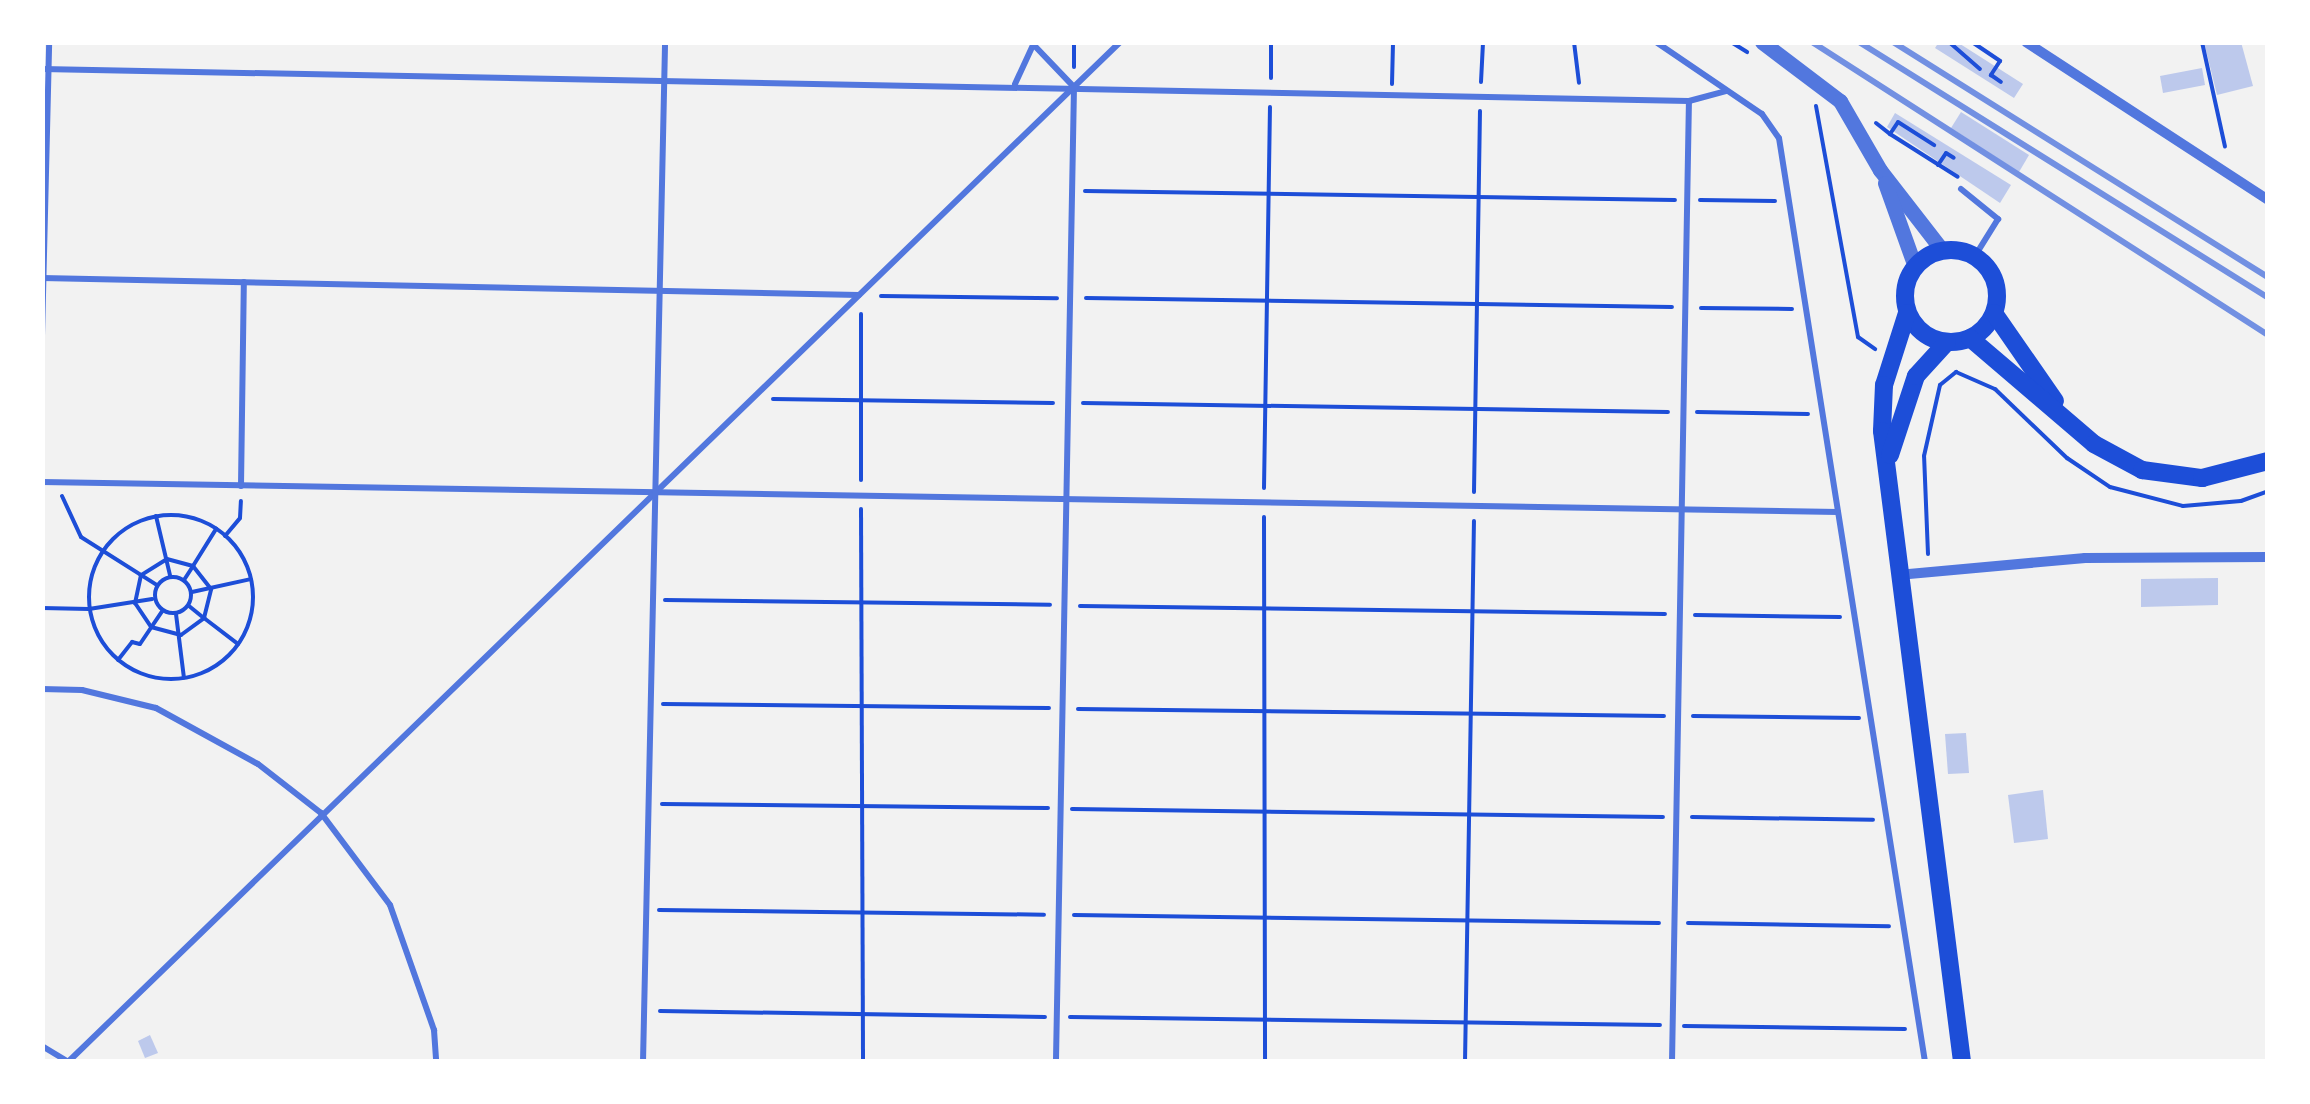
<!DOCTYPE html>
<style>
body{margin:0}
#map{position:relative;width:2310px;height:1104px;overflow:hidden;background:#f2f2f2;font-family:Literata,serif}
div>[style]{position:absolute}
.building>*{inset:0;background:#bdc9ec}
.path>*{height:4px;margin:-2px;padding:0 2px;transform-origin:2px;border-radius:2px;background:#1d4ed8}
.path>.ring{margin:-2px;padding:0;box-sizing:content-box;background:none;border:4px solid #1d4ed8;border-radius:50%}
.service>*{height:6px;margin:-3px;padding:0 3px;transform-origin:3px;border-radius:3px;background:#5277de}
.minor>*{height:10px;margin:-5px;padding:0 5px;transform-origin:5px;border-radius:5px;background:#5277de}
.tertiary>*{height:15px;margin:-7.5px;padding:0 7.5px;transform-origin:7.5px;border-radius:7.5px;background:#5277de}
.primary>*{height:18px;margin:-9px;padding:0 9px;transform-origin:9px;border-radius:9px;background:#1d4ed8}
.primary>.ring{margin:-9px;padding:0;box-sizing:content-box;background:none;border:18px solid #1d4ed8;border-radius:50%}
.rail>*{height:6px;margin:-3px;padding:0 3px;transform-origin:3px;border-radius:3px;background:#7290e2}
span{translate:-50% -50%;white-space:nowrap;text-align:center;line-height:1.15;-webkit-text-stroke:10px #fff;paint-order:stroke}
.frame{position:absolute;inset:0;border:45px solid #fff;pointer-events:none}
</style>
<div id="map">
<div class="building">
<i style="clip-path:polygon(1939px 42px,1957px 42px,2023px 84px,2014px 98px,1935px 48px)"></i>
<i style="clip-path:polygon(2204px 42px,2241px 42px,2253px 86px,2217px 95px)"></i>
<i style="clip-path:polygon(2202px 68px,2205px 85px,2163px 93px,2160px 76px)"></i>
<i style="clip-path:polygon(1961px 112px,2029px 155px,2019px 172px,1951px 128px)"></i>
<i style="clip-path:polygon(1895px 113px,2011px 185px,2000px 203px,1887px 127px)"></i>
<i style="clip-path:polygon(2218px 578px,2218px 605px,2141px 607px,2141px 579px)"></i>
<i style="clip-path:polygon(1966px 733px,1969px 773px,1948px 774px,1945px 734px)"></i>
<i style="clip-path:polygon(2043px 790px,2048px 839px,2014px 843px,2008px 795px)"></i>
<i style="clip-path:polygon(150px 1035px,158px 1053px,145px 1058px,138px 1041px)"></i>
</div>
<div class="path">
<i style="left:1574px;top:42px;width:41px;rotate:83deg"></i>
<i style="left:1731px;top:42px;width:19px;rotate:32deg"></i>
<i style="left:1949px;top:42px;width:41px;rotate:41.1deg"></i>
<i style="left:1972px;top:42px;width:34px;rotate:34deg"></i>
<i style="left:2000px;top:61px;width:17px;rotate:123deg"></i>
<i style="left:1991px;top:75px;width:12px;rotate:35deg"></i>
<i style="left:2202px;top:42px;width:107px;rotate:77.6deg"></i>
<i style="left:1074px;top:67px;width:25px;rotate:-90deg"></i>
<i style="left:1271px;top:78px;width:36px;rotate:-90deg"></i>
<i style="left:1481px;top:82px;width:40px;rotate:-87.1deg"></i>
<i style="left:1392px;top:84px;width:42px;rotate:-88.6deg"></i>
<i style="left:1816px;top:106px;width:235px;rotate:79.7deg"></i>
<i style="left:1858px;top:337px;width:21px;rotate:35deg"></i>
<i style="left:1876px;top:123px;width:18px;rotate:38deg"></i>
<i style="left:1890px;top:134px;width:14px;rotate:-56deg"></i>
<i style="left:1898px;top:122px;width:43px;rotate:32.6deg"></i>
<i style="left:1890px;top:134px;width:80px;rotate:32.3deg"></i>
<i style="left:1938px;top:165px;width:14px;rotate:-56deg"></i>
<i style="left:1946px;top:153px;width:9px;rotate:32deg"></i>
<i style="left:1085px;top:191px;width:590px;rotate:0.87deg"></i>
<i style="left:1700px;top:200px;width:75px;rotate:0.8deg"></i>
<i style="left:881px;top:296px;width:176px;rotate:0.7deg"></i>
<i style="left:1086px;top:298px;width:586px;rotate:0.88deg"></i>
<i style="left:1701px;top:308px;width:91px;rotate:0.6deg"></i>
<i style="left:861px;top:314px;width:166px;rotate:90deg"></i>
<i style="left:773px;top:399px;width:280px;rotate:0.8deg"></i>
<i style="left:1083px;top:403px;width:585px;rotate:0.88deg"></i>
<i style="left:1697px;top:412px;width:111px;rotate:1deg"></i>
<i style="left:1264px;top:488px;width:381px;rotate:-89.1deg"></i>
<i style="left:1474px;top:492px;width:381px;rotate:-89.1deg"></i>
<i style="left:62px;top:496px;width:45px;rotate:65.1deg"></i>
<i style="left:81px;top:537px;width:90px;rotate:32.3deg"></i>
<i style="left:861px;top:509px;width:553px;rotate:89.79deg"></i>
<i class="ring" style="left:89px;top:515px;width:160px;height:160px"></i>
<i style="left:156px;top:516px;width:61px;rotate:76.7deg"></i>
<i style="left:1264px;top:517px;width:545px;rotate:89.89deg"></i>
<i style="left:225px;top:536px;width:23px;rotate:-50deg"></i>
<i style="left:240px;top:518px;width:17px;rotate:-87deg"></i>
<i style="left:1928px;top:554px;width:98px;rotate:-92.3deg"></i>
<i style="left:1924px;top:456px;width:73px;rotate:-77.3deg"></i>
<i style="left:1940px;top:385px;width:21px;rotate:-39deg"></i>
<i style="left:1956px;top:372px;width:43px;rotate:23.6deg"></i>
<i style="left:1995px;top:389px;width:100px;rotate:43.8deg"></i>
<i style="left:2067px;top:458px;width:52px;rotate:34deg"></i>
<i style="left:2110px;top:487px;width:75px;rotate:14.6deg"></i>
<i style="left:2183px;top:506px;width:58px;rotate:-4.9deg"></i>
<i style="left:2241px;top:501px;width:29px;rotate:-20deg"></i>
<i class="ring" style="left:155px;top:577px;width:32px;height:32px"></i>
<i style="left:184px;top:580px;width:17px;rotate:-57deg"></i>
<i style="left:193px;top:566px;width:27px;rotate:-165deg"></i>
<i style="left:167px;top:559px;width:31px;rotate:148deg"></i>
<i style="left:141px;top:575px;width:29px;rotate:102deg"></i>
<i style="left:135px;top:603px;width:29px;rotate:56deg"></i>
<i style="left:151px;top:627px;width:31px;rotate:15deg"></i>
<i style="left:181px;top:635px;width:29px;rotate:-36deg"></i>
<i style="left:204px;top:618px;width:43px;rotate:37.4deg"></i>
<i style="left:192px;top:592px;width:60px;rotate:-12.4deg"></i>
<i style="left:665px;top:600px;width:385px;rotate:0.7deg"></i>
<i style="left:189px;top:606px;width:19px;rotate:39deg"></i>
<i style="left:204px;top:618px;width:30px;rotate:-76deg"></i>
<i style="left:211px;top:589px;width:29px;rotate:-128deg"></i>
<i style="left:193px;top:566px;width:44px;rotate:-58.1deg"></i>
<i style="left:1080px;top:606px;width:585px;rotate:0.78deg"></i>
<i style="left:42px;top:608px;width:47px;rotate:1.2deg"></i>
<i style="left:89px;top:609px;width:64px;rotate:-9deg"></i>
<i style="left:176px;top:614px;width:64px;rotate:82.9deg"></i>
<i style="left:1695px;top:615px;width:145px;rotate:0.8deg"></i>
<i style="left:118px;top:660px;width:23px;rotate:-52deg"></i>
<i style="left:132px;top:642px;width:8px;rotate:14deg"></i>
<i style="left:140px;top:644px;width:40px;rotate:-56deg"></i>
<i style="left:663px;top:704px;width:386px;rotate:0.6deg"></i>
<i style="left:1078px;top:709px;width:586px;rotate:0.68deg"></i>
<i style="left:1693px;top:716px;width:166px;rotate:0.7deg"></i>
<i style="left:662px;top:804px;width:386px;rotate:0.6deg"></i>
<i style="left:1072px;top:809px;width:591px;rotate:0.78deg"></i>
<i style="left:1692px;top:817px;width:181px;rotate:0.9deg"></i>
<i style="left:659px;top:910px;width:385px;rotate:0.7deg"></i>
<i style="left:1074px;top:915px;width:585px;rotate:0.78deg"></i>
<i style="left:1688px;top:923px;width:201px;rotate:0.9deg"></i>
<i style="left:660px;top:1011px;width:385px;rotate:0.9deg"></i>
<i style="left:1070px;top:1017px;width:590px;rotate:0.78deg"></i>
<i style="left:1684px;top:1026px;width:221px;rotate:0.8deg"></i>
<i style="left:1465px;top:1062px;width:541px;rotate:-89.05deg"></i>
</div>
<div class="service">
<i style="left:1031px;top:42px;width:62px;rotate:46.3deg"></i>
<i style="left:1074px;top:87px;width:975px;rotate:91.06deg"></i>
<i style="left:1656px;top:42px;width:128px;rotate:34.2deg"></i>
<i style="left:1762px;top:114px;width:29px;rotate:55deg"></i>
<i style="left:1779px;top:138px;width:935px;rotate:81.02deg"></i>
<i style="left:42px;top:69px;width:1647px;rotate:1.11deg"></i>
<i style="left:1689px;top:101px;width:39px;rotate:-15deg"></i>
<i style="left:1015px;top:84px;width:43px;rotate:-65.2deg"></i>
<i style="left:1961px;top:189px;width:48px;rotate:39deg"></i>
<i style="left:1998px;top:219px;width:44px;rotate:121.9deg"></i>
<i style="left:42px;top:278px;width:817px;rotate:1.19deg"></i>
<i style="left:42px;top:336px;width:294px;rotate:-88.6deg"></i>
<i style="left:42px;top:482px;width:1796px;rotate:0.96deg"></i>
<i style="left:241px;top:486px;width:204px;rotate:-89.2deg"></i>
<i style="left:42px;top:689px;width:40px;rotate:1.4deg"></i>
<i style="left:82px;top:690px;width:76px;rotate:13.7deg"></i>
<i style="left:156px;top:708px;width:116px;rotate:28.8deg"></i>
<i style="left:258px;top:764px;width:80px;rotate:37.9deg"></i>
<i style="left:321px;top:813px;width:115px;rotate:53.1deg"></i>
<i style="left:390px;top:905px;width:133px;rotate:70.6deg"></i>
<i style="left:434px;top:1030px;width:32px;rotate:86deg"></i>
<i style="left:42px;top:1046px;width:31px;rotate:31deg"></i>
<i style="left:69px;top:1061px;width:1464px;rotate:-44.11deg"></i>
<i style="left:643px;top:1062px;width:1020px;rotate:-88.76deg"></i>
<i style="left:1672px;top:1062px;width:961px;rotate:-88.99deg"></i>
</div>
<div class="minor">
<i style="left:2026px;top:42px;width:289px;rotate:33.1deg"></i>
<i style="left:1898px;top:575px;width:188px;rotate:-5.2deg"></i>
<i style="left:2085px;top:558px;width:183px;rotate:-0.3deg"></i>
</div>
<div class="tertiary">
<i style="left:1762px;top:42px;width:98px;rotate:37.1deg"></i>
<i style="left:1840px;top:101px;width:80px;rotate:59.9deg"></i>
<i style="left:1880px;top:170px;width:101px;rotate:52.2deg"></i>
<i style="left:1885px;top:183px;width:89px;rotate:70.3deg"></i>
</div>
<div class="primary">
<i class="ring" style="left:1905px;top:250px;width:74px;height:74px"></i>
<i style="left:1907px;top:313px;width:76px;rotate:107.7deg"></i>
<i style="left:1884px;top:385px;width:46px;rotate:92.5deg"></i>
<i style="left:1882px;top:431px;width:636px;rotate:82.77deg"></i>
<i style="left:1994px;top:313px;width:107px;rotate:55.3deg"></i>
<i style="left:1970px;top:338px;width:163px;rotate:40.5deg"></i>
<i style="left:2094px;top:444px;width:55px;rotate:28.4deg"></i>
<i style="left:2142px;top:470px;width:61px;rotate:7.6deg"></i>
<i style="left:2202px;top:478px;width:68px;rotate:-14.4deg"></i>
<i style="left:1890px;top:455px;width:83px;rotate:-71.8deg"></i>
<i style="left:1916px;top:376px;width:46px;rotate:-47.6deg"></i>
</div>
<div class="rail">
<i style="left:1812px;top:42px;width:542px;rotate:32.72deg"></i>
<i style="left:1859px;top:42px;width:483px;rotate:32deg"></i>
<i style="left:1893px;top:42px;width:443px;rotate:32.1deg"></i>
</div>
<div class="frame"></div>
</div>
